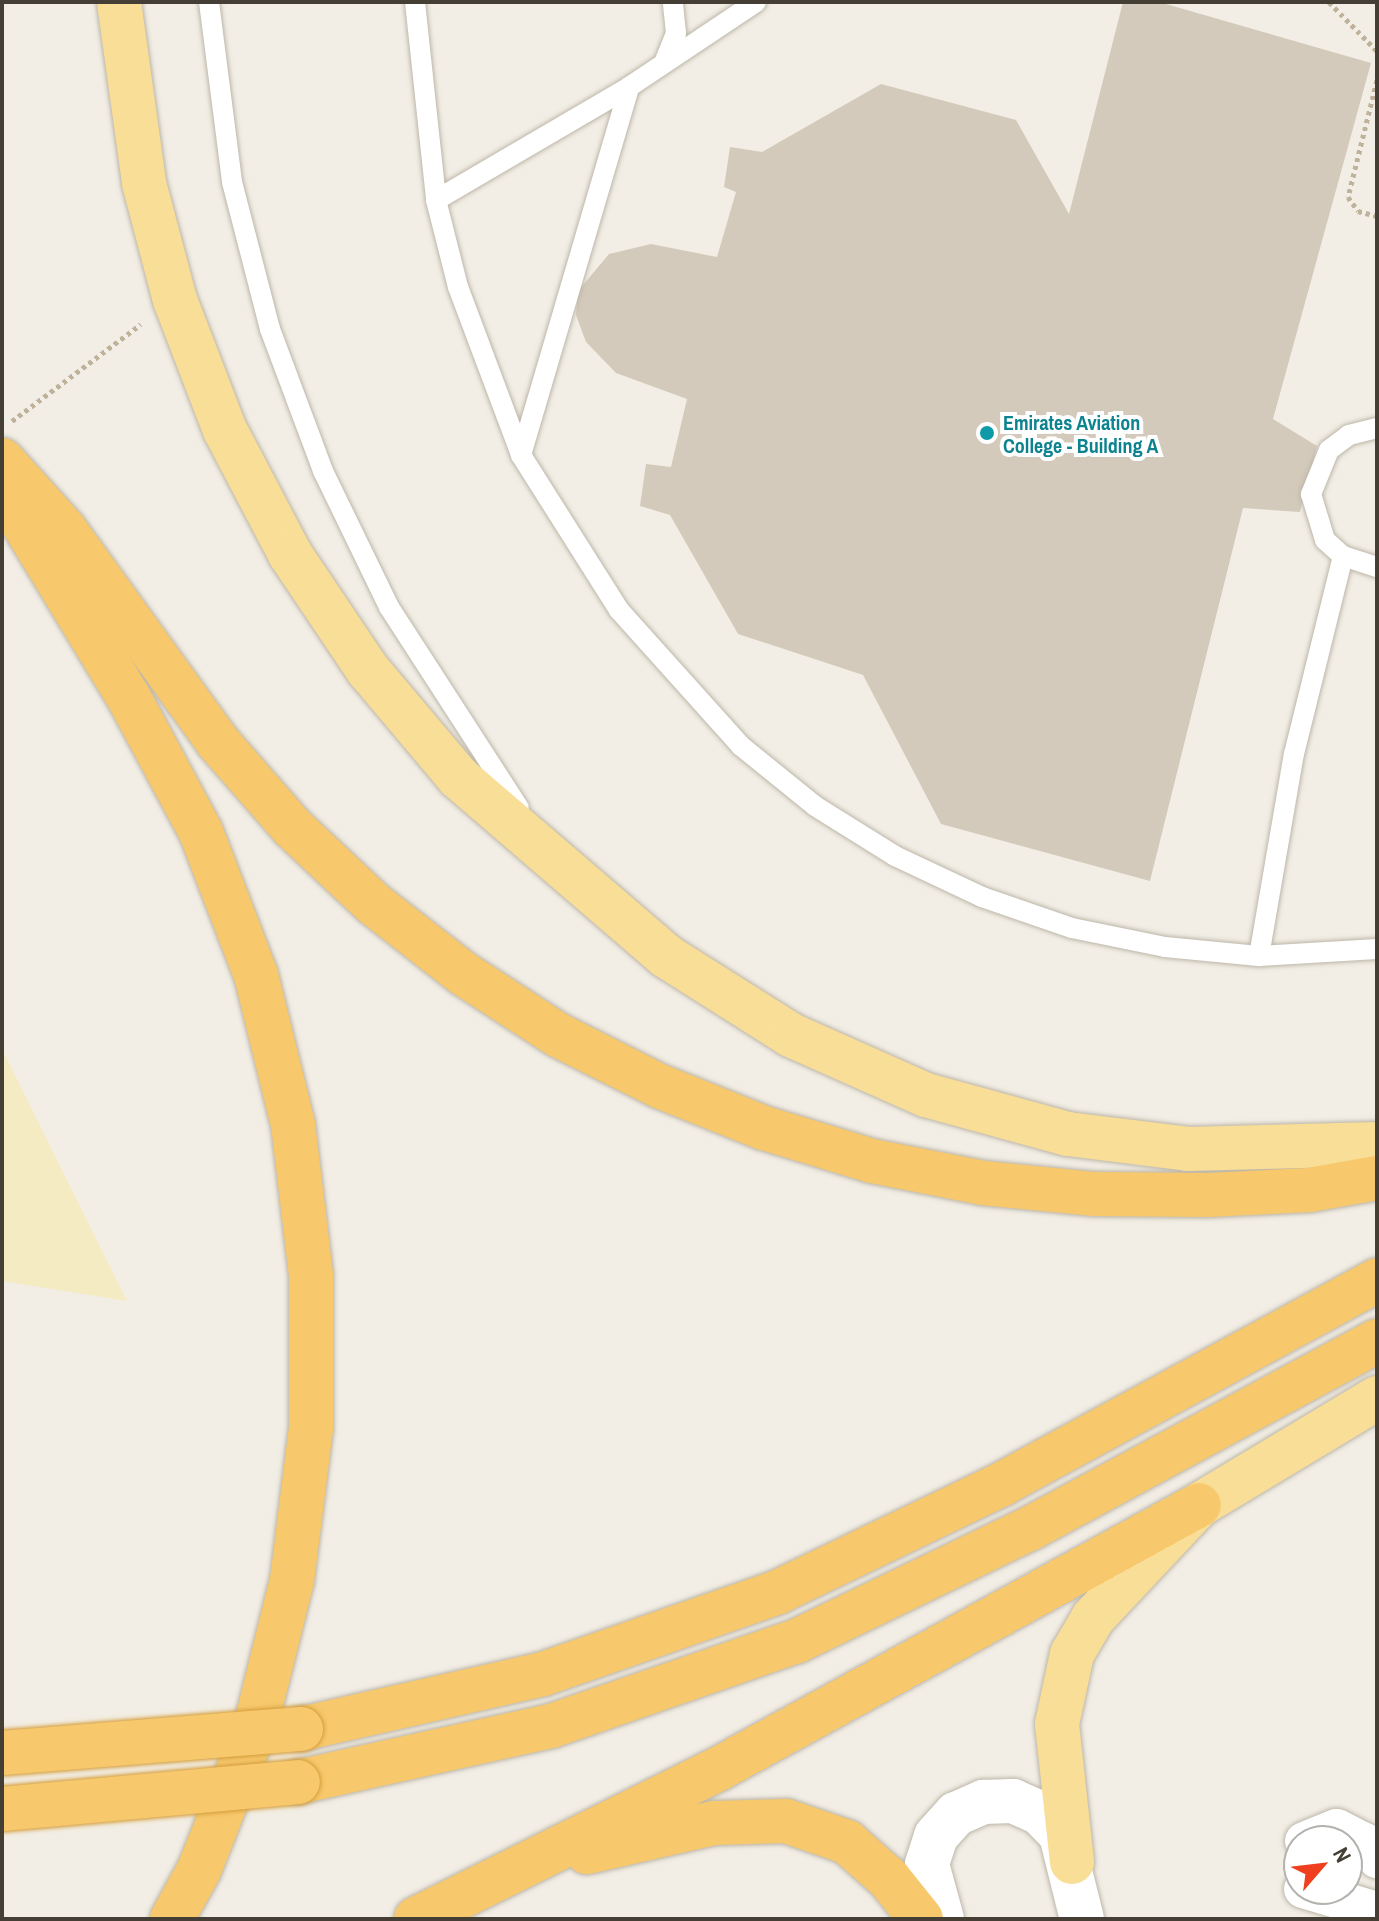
<!DOCTYPE html>
<style>
body{margin:0}
#map{position:relative;width:1379px;height:1921px;overflow:hidden;background:#f2eee5;font-family:"Archivo Narrow",sans-serif}
div>[style]{position:absolute}
.sand>*{inset:0;background:#f5ebc2}
.building>*{inset:0;background:#d3cabb}
.path>*{height:5px;margin-top:-2.5px;transform-origin:0;background:repeating-linear-gradient(90deg,#beb29a 0 4px,transparent 0 8px)}
.roads{filter:drop-shadow(0 0 2px #bdb6a9) drop-shadow(0 0 2px #bdb6a9)}
.service>*{height:20px;margin:-10px;padding:0 10px;transform-origin:10px;border-radius:10px;background:#fff}
.minor>*{height:38px;margin:-19px;padding:0 19px;transform-origin:19px;border-radius:19px;background:#fff}
.tertiary>*{height:44px;margin:-22px;padding:0 22px;transform-origin:22px;border-radius:22px;background:#fff}
.primary>*{height:44px;margin:-22px;padding:0 22px;transform-origin:22px;border-radius:22px;background:#f9de97}
.motorway>*{height:44px;margin:-22px;padding:0 22px;transform-origin:22px;border-radius:22px;background:#f7c96c}
.bridges{filter:drop-shadow(0 0 2px #d59e3c) drop-shadow(0 0 2px #d59e3c)}
.motorway-bridge>*{height:44px;margin:-22px;padding:0 22px;transform-origin:22px;border-radius:22px;background:#f7c96c}
.dots>*{width:22px;height:22px;translate:-50% -50%;box-sizing:border-box;border:4px solid #fff;border-radius:50%}
span{translate:-50% -50%;white-space:nowrap;text-align:center;line-height:1.15;-webkit-text-stroke:8px #fff;paint-order:stroke}
.culture-label{font-size:20px;color:#0d838f;font-weight:700}
.left{translate:0 -50%;text-align:left}
.frame{position:absolute;inset:0;border:4px solid #443e35;pointer-events:none}
.north{position:absolute;left:1283px;top:1825px;width:80px;height:80px;box-sizing:border-box;background:#fff;border:2px solid #b4b2ae;border-radius:50%;rotate:62deg;font-size:22px;font-weight:700;line-height:32px;text-align:center;color:#443e35}
.north::after{content:'';display:block;margin:auto;width:28px;height:36px;background:#ef3f1f;clip-path:polygon(50% 0,100% 100%,50% 72%,0 100%)}
</style>
<div id="map">
<div class="sand">
<i style="clip-path:polygon(2px 1049px,127px 1301px,2px 1281px)"></i>
</div>
<div class="building">
<i style="clip-path:polygon(1123px 2px,1159px 2px,1371px 63px,1273px 419px,1317px 446px,1300px 512px,1243px 508px,1150px 881px,941px 824px,863px 675px,738px 634px,670px 515px,640px 506px,646px 464px,671px 467px,687px 399px,616px 373px,586px 342px,576px 315px,578px 291px,609px 254px,651px 244px,717px 257px,736px 192px,724px 187px,730px 147px,762px 152px,881px 84px,1016px 120px,1069px 214px)"></i>
</div>
<div class="path">
<i style="left:1329px;top:2px;width:69px;rotate:45.6deg"></i>
<i style="left:1377px;top:80px;width:121px;rotate:103.9deg"></i>
<i style="left:1348px;top:197px;width:17px;rotate:54deg"></i>
<i style="left:1358px;top:211px;width:20px;rotate:15deg"></i>
<i style="left:12px;top:421px;width:161px;rotate:-36.9deg"></i>
</div>
<div class="roads">
<div class="service">
<i style="left:209px;top:2px;width:181px;rotate:82.7deg"></i>
<i style="left:232px;top:182px;width:152px;rotate:75.5deg"></i>
<i style="left:270px;top:329px;width:152px;rotate:69.5deg"></i>
<i style="left:323px;top:471px;width:151px;rotate:64.1deg"></i>
<i style="left:389px;top:607px;width:239px;rotate:57.1deg"></i>
<i style="left:415px;top:2px;width:199px;rotate:83.9deg"></i>
<i style="left:436px;top:200px;width:90px;rotate:75.8deg"></i>
<i style="left:458px;top:287px;width:179px;rotate:69.4deg"></i>
<i style="left:521px;top:455px;width:183px;rotate:57.7deg"></i>
<i style="left:619px;top:610px;width:183px;rotate:48.1deg"></i>
<i style="left:741px;top:746px;width:95px;rotate:39deg"></i>
<i style="left:815px;top:806px;width:94px;rotate:32deg"></i>
<i style="left:895px;top:856px;width:96px;rotate:25.2deg"></i>
<i style="left:982px;top:897px;width:95px;rotate:19deg"></i>
<i style="left:1072px;top:928px;width:95px;rotate:11.5deg"></i>
<i style="left:1165px;top:947px;width:94px;rotate:5.5deg"></i>
<i style="left:1259px;top:956px;width:118px;rotate:-3.4deg"></i>
<i style="left:664px;top:63px;width:32px;rotate:-68deg"></i>
<i style="left:676px;top:33px;width:31px;rotate:-96deg"></i>
<i style="left:436px;top:200px;width:224px;rotate:-30.3deg"></i>
<i style="left:629px;top:87px;width:153px;rotate:-33.8deg"></i>
<i style="left:1377px;top:428px;width:29px;rotate:166deg"></i>
<i style="left:1349px;top:435px;width:25px;rotate:143deg"></i>
<i style="left:1329px;top:450px;width:48px;rotate:112.2deg"></i>
<i style="left:1311px;top:494px;width:48px;rotate:73.1deg"></i>
<i style="left:1325px;top:540px;width:24px;rotate:42deg"></i>
<i style="left:1343px;top:556px;width:36px;rotate:18deg"></i>
<i style="left:521px;top:455px;width:384px;rotate:-73.6deg"></i>
<i style="left:1259px;top:956px;width:205px;rotate:-80.2deg"></i>
<i style="left:1294px;top:754px;width:204px;rotate:-76.1deg"></i>
</div>
<div class="minor">
<i style="left:1304px;top:1841px;width:35px;rotate:-22deg"></i>
<i style="left:1337px;top:1828px;width:31px;rotate:27deg"></i>
<i style="left:1365px;top:1842px;width:21px;rotate:55deg"></i>
<i style="left:1303px;top:1889px;width:77px;rotate:16.6deg"></i>
</div>
<div class="tertiary">
<i style="left:942px;top:1919px;width:57px;rotate:-105.3deg"></i>
<i style="left:927px;top:1864px;width:29px;rotate:-72deg"></i>
<i style="left:936px;top:1836px;width:30px;rotate:-48deg"></i>
<i style="left:956px;top:1814px;width:30px;rotate:-24deg"></i>
<i style="left:983px;top:1802px;width:30px;rotate:-2deg"></i>
<i style="left:1013px;top:1801px;width:30px;rotate:24deg"></i>
<i style="left:1040px;top:1813px;width:30px;rotate:46deg"></i>
<i style="left:1061px;top:1835px;width:87px;rotate:76deg"></i>
</div>
<div class="primary">
<i style="left:119px;top:2px;width:183px;rotate:82.1deg"></i>
<i style="left:144px;top:183px;width:121px;rotate:75.2deg"></i>
<i style="left:175px;top:300px;width:139px;rotate:69deg"></i>
<i style="left:225px;top:430px;width:140px;rotate:62.3deg"></i>
<i style="left:290px;top:554px;width:140px;rotate:56.1deg"></i>
<i style="left:368px;top:670px;width:140px;rotate:49.9deg"></i>
<i style="left:458px;top:777px;width:274px;rotate:40.7deg"></i>
<i style="left:666px;top:956px;width:148px;rotate:32.3deg"></i>
<i style="left:791px;top:1035px;width:148px;rotate:24deg"></i>
<i style="left:926px;top:1095px;width:147px;rotate:15.4deg"></i>
<i style="left:1068px;top:1134px;width:121px;rotate:7.1deg"></i>
<i style="left:1188px;top:1149px;width:189px;rotate:-1.5deg"></i>
<i style="left:1072px;top:1862px;width:139px;rotate:-96.2deg"></i>
<i style="left:1057px;top:1724px;width:72px;rotate:-77.9deg"></i>
<i style="left:1072px;top:1654px;width:42px;rotate:-59.7deg"></i>
<i style="left:1093px;top:1618px;width:155px;rotate:-46.8deg"></i>
<i style="left:1199px;top:1505px;width:208px;rotate:-31deg"></i>
</div>
<div class="motorway">
<i style="left:2px;top:460px;width:94px;rotate:48deg"></i>
<i style="left:65px;top:530px;width:260px;rotate:54.2deg"></i>
<i style="left:217px;top:741px;width:114px;rotate:48.9deg"></i>
<i style="left:292px;top:827px;width:112px;rotate:43.2deg"></i>
<i style="left:374px;top:904px;width:114px;rotate:37.9deg"></i>
<i style="left:464px;top:974px;width:112px;rotate:33deg"></i>
<i style="left:558px;top:1035px;width:113px;rotate:26.8deg"></i>
<i style="left:659px;top:1086px;width:113px;rotate:21.8deg"></i>
<i style="left:764px;top:1128px;width:113px;rotate:17deg"></i>
<i style="left:872px;top:1161px;width:113px;rotate:11.2deg"></i>
<i style="left:983px;top:1183px;width:113px;rotate:5.6deg"></i>
<i style="left:1095px;top:1194px;width:113px;rotate:0.5deg"></i>
<i style="left:1208px;top:1195px;width:101px;rotate:-2.8deg"></i>
<i style="left:1309px;top:1190px;width:69px;rotate:-10deg"></i>
<i style="left:3px;top:490px;width:243px;rotate:58.8deg"></i>
<i style="left:129px;top:698px;width:152px;rotate:61.8deg"></i>
<i style="left:201px;top:832px;width:153px;rotate:69deg"></i>
<i style="left:256px;top:975px;width:154px;rotate:76.1deg"></i>
<i style="left:293px;top:1124px;width:152px;rotate:83.2deg"></i>
<i style="left:311px;top:1275px;width:153px;rotate:90deg"></i>
<i style="left:311px;top:1428px;width:153px;rotate:97.1deg"></i>
<i style="left:292px;top:1580px;width:153px;rotate:104deg"></i>
<i style="left:255px;top:1728px;width:153px;rotate:111.5deg"></i>
<i style="left:199px;top:1870px;width:56px;rotate:118.9deg"></i>
<i style="left:301px;top:1729px;width:248px;rotate:-12.8deg"></i>
<i style="left:543px;top:1674px;width:249px;rotate:-19.2deg"></i>
<i style="left:778px;top:1592px;width:249px;rotate:-25.7deg"></i>
<i style="left:1002px;top:1484px;width:427px;rotate:-28.5deg"></i>
<i style="left:298px;top:1782px;width:259px;rotate:-12.5deg"></i>
<i style="left:551px;top:1726px;width:260px;rotate:-19.1deg"></i>
<i style="left:797px;top:1641px;width:260px;rotate:-25.8deg"></i>
<i style="left:1031px;top:1528px;width:393px;rotate:-28.4deg"></i>
<i style="left:587px;top:1852px;width:130px;rotate:-12.9deg"></i>
<i style="left:714px;top:1823px;width:72px;rotate:-1.6deg"></i>
<i style="left:786px;top:1821px;width:65px;rotate:19deg"></i>
<i style="left:847px;top:1842px;width:56px;rotate:41.4deg"></i>
<i style="left:889px;top:1879px;width:51px;rotate:51.3deg"></i>
<i style="left:416px;top:1919px;width:342px;rotate:-26.4deg"></i>
<i style="left:722px;top:1767px;width:544px;rotate:-28.78deg"></i>
</div>
</div>
<div class="bridges">
<div class="motorway-bridge">
<i style="left:2px;top:1753px;width:300px;rotate:-4.6deg"></i>
<i style="left:2px;top:1809px;width:297px;rotate:-5.2deg"></i>
</div>
</div>
<div class="dots">
<i style="left:987px;top:433px;background:#0f9aa8"></i>
</div>
<div class="culture-label">
<span class="left" style="left:1003px;top:434px">Emirates Aviation<br>College - Building A</span>
</div>
<div class="frame"></div>
<div class="north">N</div>
</div>
